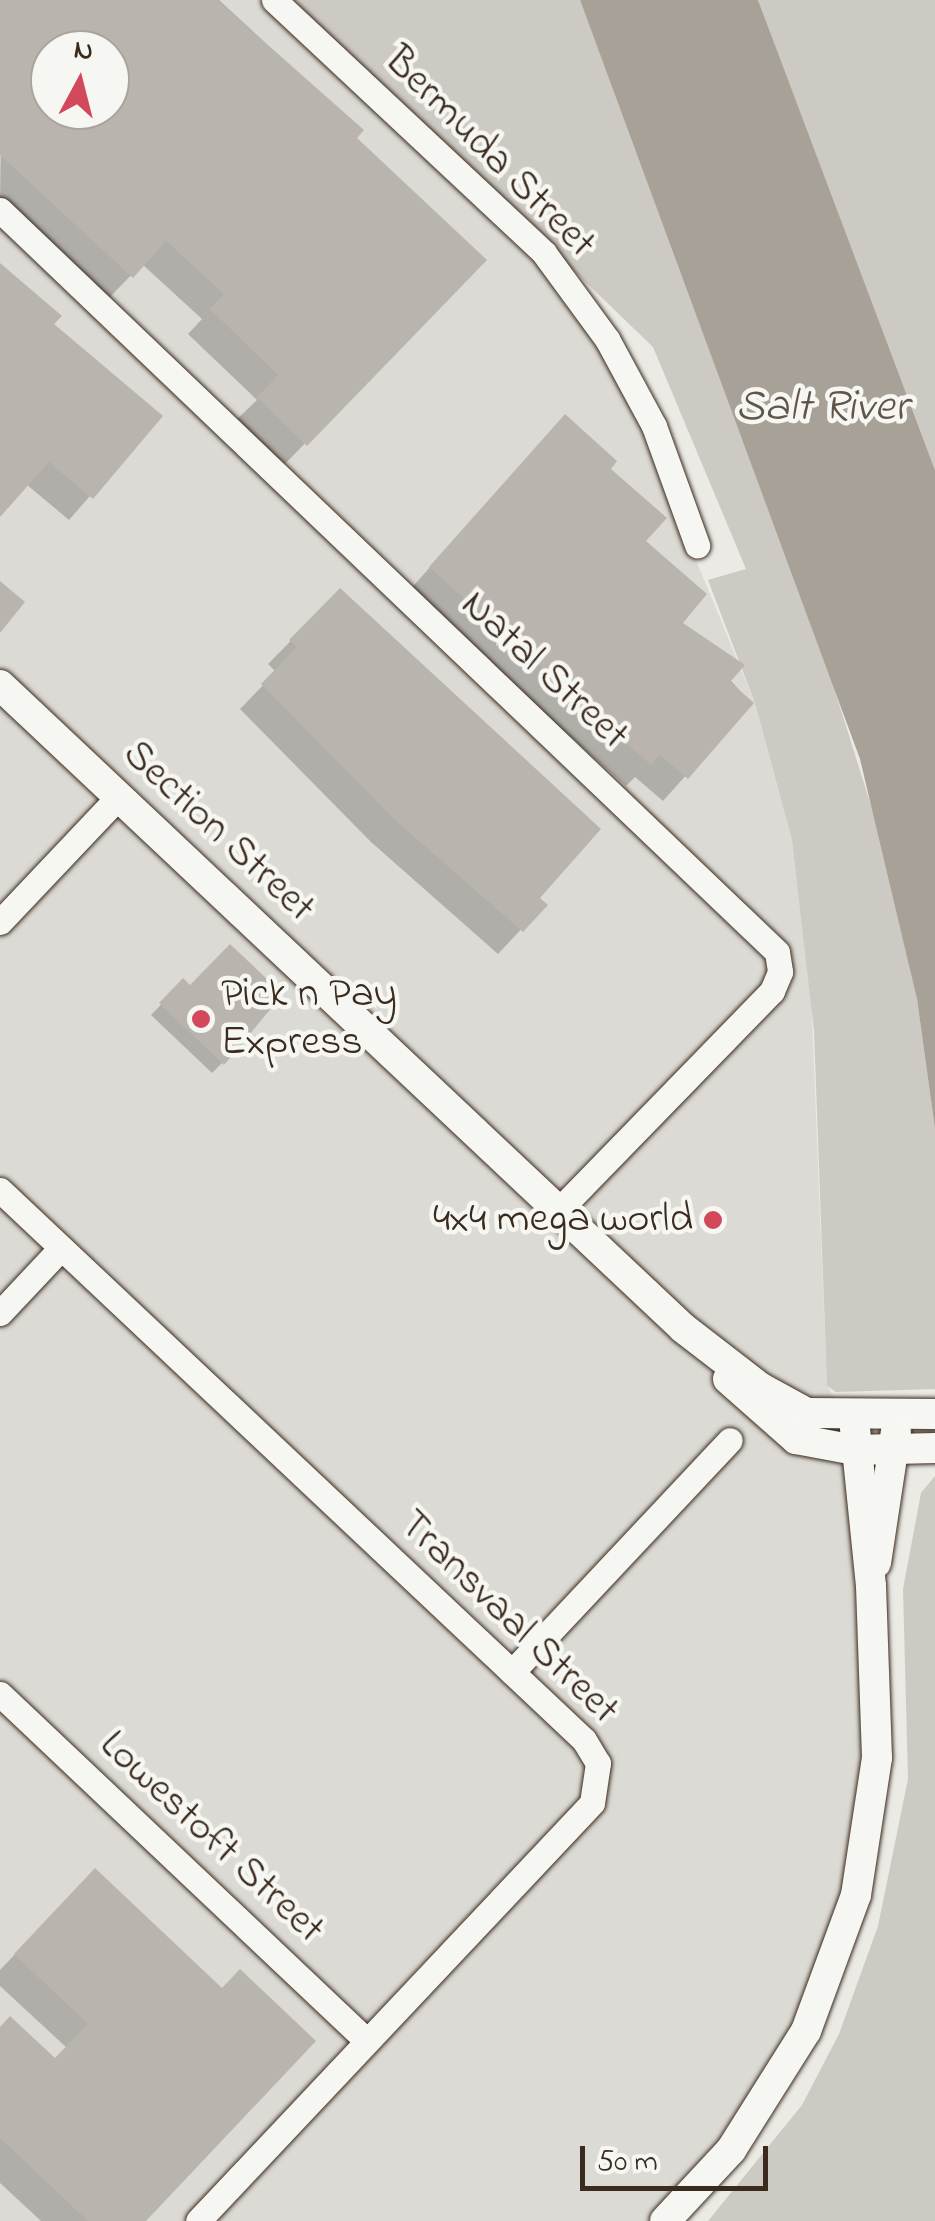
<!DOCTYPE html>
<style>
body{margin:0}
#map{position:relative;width:935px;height:2221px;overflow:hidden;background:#ebeae5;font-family:"Indie Flower",sans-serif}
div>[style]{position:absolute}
.built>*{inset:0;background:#dcdad4}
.green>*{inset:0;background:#cdcac4}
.water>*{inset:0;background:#a8a198}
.shadow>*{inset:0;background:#0003}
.building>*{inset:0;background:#bab4ae}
.roads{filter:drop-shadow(0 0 2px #3b2a1e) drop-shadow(0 0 2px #3b2a1e)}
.minor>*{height:25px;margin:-12.5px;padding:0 12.5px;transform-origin:12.5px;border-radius:12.5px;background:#f6f6f2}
.tertiary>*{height:30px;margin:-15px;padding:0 15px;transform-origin:15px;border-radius:15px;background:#f6f6f2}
.dots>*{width:28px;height:28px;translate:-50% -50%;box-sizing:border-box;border:5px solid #f6f6f2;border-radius:50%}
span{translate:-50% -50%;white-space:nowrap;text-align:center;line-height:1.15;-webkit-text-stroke:9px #f6f6f2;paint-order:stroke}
.street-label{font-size:42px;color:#3b2a1e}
.poi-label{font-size:42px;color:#3b2a1e}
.left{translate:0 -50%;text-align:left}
.right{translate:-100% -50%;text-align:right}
.water-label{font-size:45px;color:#615449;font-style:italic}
.north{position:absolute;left:30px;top:30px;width:100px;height:100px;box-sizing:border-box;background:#f6f6f2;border:2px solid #aba49d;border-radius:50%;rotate:7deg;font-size:28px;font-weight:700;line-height:40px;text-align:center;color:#3b2a1e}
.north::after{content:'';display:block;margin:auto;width:35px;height:45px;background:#d1495b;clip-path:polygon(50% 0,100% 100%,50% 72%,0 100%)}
.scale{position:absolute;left:580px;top:2146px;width:188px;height:45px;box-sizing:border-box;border:5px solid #3b2a1e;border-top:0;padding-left:12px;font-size:30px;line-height:35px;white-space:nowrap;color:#3b2a1e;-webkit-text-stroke:8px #f6f6f2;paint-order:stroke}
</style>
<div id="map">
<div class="built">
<i style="clip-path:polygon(evenodd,0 0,272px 0,542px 254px,605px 340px,755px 703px,792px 840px,811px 993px,827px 1386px,871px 1462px,875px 1775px,811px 2019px,662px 2221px,0 2221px,0 0,50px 50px,110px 50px,110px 110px,50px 110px,50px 50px)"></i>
</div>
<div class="green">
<i style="clip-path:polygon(293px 0,580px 0,813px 621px,880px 834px,917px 999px,935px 1129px,935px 1389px,836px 1392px,827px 1386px,814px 1031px,792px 840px,755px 703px,708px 580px,746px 569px,653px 347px)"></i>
<i style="clip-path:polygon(758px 0,935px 0,935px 470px,844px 229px)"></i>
<i style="clip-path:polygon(935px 1476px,935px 2221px,708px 2221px,802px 2105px,839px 2034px,878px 1926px,908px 1779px,903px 1589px,921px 1493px)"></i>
</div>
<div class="water">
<i style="clip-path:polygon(580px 0,758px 0,935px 470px,935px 1129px,917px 999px,860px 759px)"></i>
</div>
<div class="shadow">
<i style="clip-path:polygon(evenodd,3px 0,219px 0,360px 130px,353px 138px,483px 260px,282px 467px,235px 421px,257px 400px,188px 334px,202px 319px,142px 264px,108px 299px,0 201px,3px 0,50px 50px,110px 50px,110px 110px,50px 110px,50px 50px)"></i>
<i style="clip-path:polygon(0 264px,51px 325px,160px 416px,69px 520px,26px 484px,0 513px)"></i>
<i style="clip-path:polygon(542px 441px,607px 469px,679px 623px,751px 703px,663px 801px,635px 777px,626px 786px,408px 592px)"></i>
<i style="clip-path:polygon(340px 591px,544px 905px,498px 954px,371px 842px,240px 709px,276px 672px,268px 664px)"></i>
<i style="clip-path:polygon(183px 982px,222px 1063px,212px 1073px,151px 1015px)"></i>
<i style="clip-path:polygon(72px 1895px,142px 2221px,41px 2221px,0 2183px,0 2030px,54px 2061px,67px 2048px,0 1986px,0 1970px)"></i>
</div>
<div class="building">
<i style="clip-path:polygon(evenodd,0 0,217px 0,364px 130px,357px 138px,487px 260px,307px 446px,257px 397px,278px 375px,210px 309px,224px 294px,166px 241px,133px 278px,0 155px,0 0,50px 50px,110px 50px,110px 110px,50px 110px,50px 50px)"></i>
<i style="clip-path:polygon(0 263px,62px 316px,54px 324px,163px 416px,93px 499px,49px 462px,0 517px)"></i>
<i style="clip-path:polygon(565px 414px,617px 461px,611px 469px,667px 518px,646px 541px,707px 594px,683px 623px,745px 665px,730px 682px,754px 703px,688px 779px,660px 755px,651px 765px,429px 567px)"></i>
<i style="clip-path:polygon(0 581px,25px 602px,0 633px)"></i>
<i style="clip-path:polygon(340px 588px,601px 829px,540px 898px,548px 905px,523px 932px,394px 819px,261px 684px,297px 647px,289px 640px)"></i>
<i style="clip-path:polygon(230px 944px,283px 994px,224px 1065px,159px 1003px,183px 978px,190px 985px)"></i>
<i style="clip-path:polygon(95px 1868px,222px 1988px,240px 1969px,316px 2041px,146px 2221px,88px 2221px,0 2138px,0 2027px,10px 2016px,55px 2058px,88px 2024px,14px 1954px)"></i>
</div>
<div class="roads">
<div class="minor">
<i style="left:274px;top:0;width:370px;rotate:43.1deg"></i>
<i style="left:544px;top:253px;width:107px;rotate:53.8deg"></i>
<i style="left:607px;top:339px;width:99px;rotate:61.6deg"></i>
<i style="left:654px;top:426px;width:127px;rotate:70.1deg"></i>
<i style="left:0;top:210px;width:1074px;rotate:43.68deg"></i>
<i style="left:777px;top:952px;width:20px;rotate:81deg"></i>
<i style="left:780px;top:972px;width:21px;rotate:113deg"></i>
<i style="left:772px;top:991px;width:308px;rotate:134.2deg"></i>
<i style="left:0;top:922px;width:173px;rotate:-46.6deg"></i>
<i style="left:0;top:1190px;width:802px;rotate:43.28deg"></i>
<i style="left:584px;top:1740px;width:27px;rotate:59deg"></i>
<i style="left:598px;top:1763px;width:40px;rotate:98.5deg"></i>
<i style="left:592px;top:1803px;width:574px;rotate:133.31deg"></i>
<i style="left:0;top:1313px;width:89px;rotate:-46.8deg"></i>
<i style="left:512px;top:1672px;width:318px;rotate:-46.8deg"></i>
<i style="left:0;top:1694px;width:505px;rotate:43.4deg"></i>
</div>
<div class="tertiary">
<i style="left:0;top:685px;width:938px;rotate:43.27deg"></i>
<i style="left:683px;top:1328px;width:98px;rotate:37.6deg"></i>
<i style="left:761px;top:1388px;width:52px;rotate:28.5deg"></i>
<i style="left:807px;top:1413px;width:128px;rotate:0.4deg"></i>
<i style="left:728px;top:1379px;width:91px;rotate:41.4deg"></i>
<i style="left:796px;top:1439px;width:60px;rotate:10.6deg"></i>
<i style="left:855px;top:1450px;width:80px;rotate:-1.4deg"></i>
<i style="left:876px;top:1563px;width:134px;rotate:-81.4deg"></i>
<i style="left:665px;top:2221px;width:97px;rotate:-47.1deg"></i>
<i style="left:731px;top:2150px;width:141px;rotate:-57.8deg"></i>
<i style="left:806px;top:2031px;width:145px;rotate:-69.8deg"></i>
<i style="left:856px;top:1895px;width:139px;rotate:-81.3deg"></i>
<i style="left:877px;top:1758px;width:172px;rotate:-92deg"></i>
<i style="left:871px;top:1586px;width:169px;rotate:-95.8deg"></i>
</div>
</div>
<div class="dots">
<i style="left:201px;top:1019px;background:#d1495b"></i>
<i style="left:713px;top:1220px;background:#d1495b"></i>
</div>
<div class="street-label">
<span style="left:489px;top:153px;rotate:45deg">Bermuda Street</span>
<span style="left:544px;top:671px;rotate:43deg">Natal Street</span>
<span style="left:218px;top:832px;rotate:43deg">Section Street</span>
<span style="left:508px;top:1618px;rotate:44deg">Transvaal Street</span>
<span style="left:211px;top:1838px;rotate:43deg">Lowestoft Street</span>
</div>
<div class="poi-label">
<span class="left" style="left:221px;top:1019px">Pick n Pay<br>Express</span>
<span class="right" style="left:693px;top:1220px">4x4 mega world</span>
</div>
<div class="water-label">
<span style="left:822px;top:409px">Salt River</span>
</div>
<div class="north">N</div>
<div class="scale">50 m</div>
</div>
